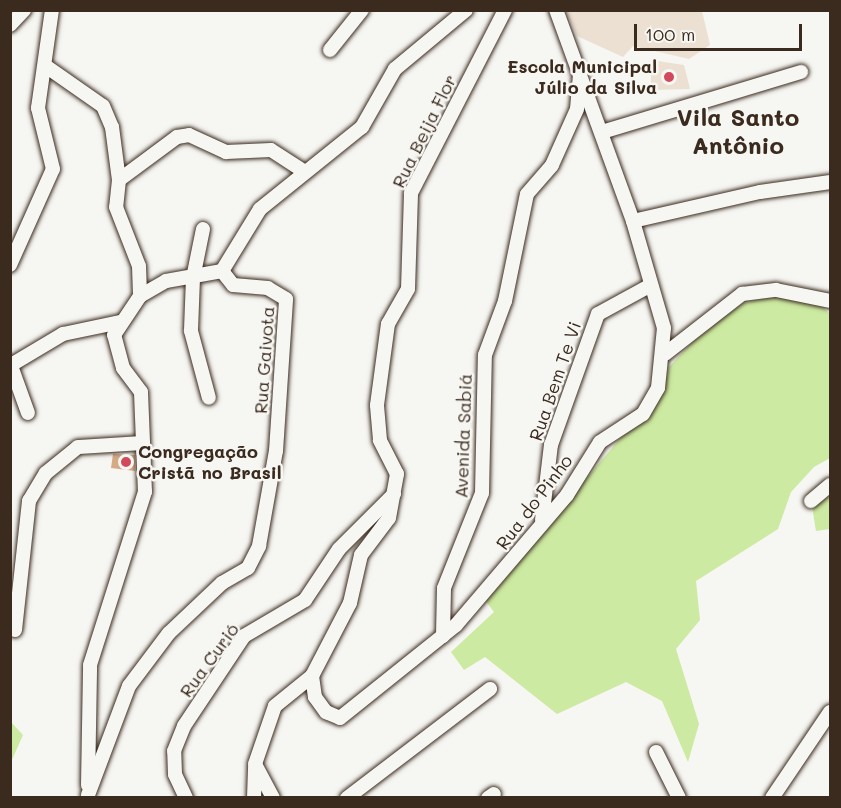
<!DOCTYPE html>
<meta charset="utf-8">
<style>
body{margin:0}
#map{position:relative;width:841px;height:808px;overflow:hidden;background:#f6f6f2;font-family:Mali,sans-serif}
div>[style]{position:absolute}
.built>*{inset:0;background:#ece0d2}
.green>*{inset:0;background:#cceaa1}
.building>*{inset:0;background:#d5ab86}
.roads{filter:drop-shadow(0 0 2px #3b2a1e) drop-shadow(0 0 2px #3b2a1e)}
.minor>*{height:14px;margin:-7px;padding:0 7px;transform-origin:7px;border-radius:7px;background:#f6f6f2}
.dots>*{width:16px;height:16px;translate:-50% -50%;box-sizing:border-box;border:3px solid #f6f6f2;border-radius:50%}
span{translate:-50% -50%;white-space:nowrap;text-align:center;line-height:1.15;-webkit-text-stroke:5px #f6f6f2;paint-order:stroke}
.poi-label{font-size:18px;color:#3b2a1e;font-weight:700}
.right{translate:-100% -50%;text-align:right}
.left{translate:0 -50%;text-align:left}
.street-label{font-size:18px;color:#3b2a1e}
.district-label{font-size:24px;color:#3b2a1e;font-weight:700}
.frame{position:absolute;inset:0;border:12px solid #3b2a1e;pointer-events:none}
.scale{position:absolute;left:634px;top:24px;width:168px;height:27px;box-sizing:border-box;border:3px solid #3b2a1e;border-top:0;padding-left:8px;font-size:18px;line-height:21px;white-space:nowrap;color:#3b2a1e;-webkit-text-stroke:4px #f6f6f2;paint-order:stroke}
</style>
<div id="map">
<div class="built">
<i style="clip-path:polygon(566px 11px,702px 11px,710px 45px,689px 59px,633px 46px,623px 57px,577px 36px)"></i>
<i style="clip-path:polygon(651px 60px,684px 65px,690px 89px,651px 90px)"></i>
</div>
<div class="green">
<i style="clip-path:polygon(778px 295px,818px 303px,830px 314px,830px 458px,814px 467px,791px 492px,778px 529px,696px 581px,700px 620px,676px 649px,699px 724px,688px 762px,662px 701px,626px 682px,557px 714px,485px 657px,464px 670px,451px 652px,494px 612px,485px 600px,622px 436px,643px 420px,660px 399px,669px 367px,701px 333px,743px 303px)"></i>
<i style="clip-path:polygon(830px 482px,830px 529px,816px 531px,810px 494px)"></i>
<i style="clip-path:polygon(11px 722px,23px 735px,11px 762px)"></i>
</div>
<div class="building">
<i style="clip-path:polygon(113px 454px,135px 455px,135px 471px,111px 468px)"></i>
</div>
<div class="roads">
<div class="minor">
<i style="left:10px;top:25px;width:21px;rotate:-47deg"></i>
<i style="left:330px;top:50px;width:51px;rotate:-51.3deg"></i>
<i style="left:47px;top:67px;width:68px;rotate:34.9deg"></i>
<i style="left:103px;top:106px;width:23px;rotate:67deg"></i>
<i style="left:112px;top:127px;width:53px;rotate:82.5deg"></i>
<i style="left:119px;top:180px;width:27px;rotate:96deg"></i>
<i style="left:116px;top:207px;width:63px;rotate:68.7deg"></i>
<i style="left:139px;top:266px;width:30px;rotate:88deg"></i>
<i style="left:602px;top:132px;width:208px;rotate:-16.8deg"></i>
<i style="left:119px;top:180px;width:72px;rotate:-36.6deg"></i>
<i style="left:177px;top:137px;width:12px;rotate:-9deg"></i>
<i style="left:189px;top:135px;width:41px;rotate:24.7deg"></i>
<i style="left:226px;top:152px;width:45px;rotate:-2.5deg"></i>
<i style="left:271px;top:150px;width:38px;rotate:33deg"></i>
<i style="left:633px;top:221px;width:130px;rotate:-12.9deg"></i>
<i style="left:760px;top:192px;width:71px;rotate:-8.1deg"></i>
<i style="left:203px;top:229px;width:50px;rotate:101.5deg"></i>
<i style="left:193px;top:278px;width:53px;rotate:92.2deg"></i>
<i style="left:191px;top:331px;width:69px;rotate:75deg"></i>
<i style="left:10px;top:265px;width:105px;rotate:-65.9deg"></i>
<i style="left:53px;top:169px;width:63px;rotate:-103.8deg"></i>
<i style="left:38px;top:108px;width:99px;rotate:-81.9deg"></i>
<i style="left:222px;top:271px;width:73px;rotate:-58.5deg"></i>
<i style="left:260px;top:209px;width:131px;rotate:-38.8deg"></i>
<i style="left:362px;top:127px;width:67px;rotate:-60.4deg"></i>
<i style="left:395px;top:69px;width:92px;rotate:-39.7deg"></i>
<i style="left:665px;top:354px;width:98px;rotate:-37.9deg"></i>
<i style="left:742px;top:294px;width:34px;rotate:-7deg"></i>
<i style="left:776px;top:290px;width:55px;rotate:11.5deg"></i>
<i style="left:10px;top:363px;width:53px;rotate:70.2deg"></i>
<i style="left:11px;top:365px;width:61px;rotate:-30.8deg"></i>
<i style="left:63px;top:334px;width:58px;rotate:-11.9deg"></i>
<i style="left:811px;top:501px;width:25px;rotate:-40deg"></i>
<i style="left:542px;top:520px;width:76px;rotate:-83.2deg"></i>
<i style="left:551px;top:445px;width:139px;rotate:-70.3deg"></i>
<i style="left:598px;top:314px;width:60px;rotate:-28.7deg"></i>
<i style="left:15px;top:630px;width:130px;rotate:-83.8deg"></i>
<i style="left:29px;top:501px;width:33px;rotate:-59deg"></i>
<i style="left:46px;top:473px;width:41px;rotate:-39.1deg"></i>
<i style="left:78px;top:447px;width:65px;rotate:-3.5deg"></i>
<i style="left:443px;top:636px;width:48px;rotate:-88.8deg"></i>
<i style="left:444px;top:588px;width:102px;rotate:-68.2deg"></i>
<i style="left:482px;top:493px;width:138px;rotate:-88.8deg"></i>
<i style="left:485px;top:355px;width:58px;rotate:-69.7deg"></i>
<i style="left:505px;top:301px;width:109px;rotate:-78.4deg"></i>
<i style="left:527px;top:194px;width:38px;rotate:-49deg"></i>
<i style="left:552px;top:165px;width:61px;rotate:-65.9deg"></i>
<i style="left:577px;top:109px;width:32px;rotate:-85deg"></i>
<i style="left:312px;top:676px;width:21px;rotate:82deg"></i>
<i style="left:315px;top:697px;width:19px;rotate:54deg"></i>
<i style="left:326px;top:712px;width:15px;rotate:23deg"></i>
<i style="left:340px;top:718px;width:149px;rotate:-38.7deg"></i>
<i style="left:456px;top:625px;width:171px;rotate:-49.5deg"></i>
<i style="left:567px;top:495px;width:62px;rotate:-58.1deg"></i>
<i style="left:600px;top:442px;width:51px;rotate:-33.1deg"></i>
<i style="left:643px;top:414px;width:30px;rotate:-60deg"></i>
<i style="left:658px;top:388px;width:60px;rotate:-84.3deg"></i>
<i style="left:664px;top:328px;width:111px;rotate:-106.2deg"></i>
<i style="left:633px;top:221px;width:225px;rotate:-110deg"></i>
<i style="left:656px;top:752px;width:51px;rotate:63.4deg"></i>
<i style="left:256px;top:766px;width:36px;rotate:62deg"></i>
<i style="left:88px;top:785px;width:120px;rotate:-89deg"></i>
<i style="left:90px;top:665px;width:182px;rotate:-72.4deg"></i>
<i style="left:145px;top:492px;width:100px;rotate:-92.3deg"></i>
<i style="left:141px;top:392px;width:30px;rotate:-127deg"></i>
<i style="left:123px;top:368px;width:34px;rotate:-105deg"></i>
<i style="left:114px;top:335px;width:47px;rotate:-56.3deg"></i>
<i style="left:140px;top:296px;width:30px;rotate:-30deg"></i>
<i style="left:166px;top:281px;width:57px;rotate:-10.1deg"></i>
<i style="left:88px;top:795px;width:116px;rotate:-69.4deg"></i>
<i style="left:129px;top:686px;width:66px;rotate:-53deg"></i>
<i style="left:169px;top:633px;width:73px;rotate:-43.3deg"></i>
<i style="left:222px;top:583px;width:30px;rotate:-30deg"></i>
<i style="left:248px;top:568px;width:25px;rotate:-63deg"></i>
<i style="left:259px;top:546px;width:97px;rotate:-79.9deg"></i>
<i style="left:276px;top:451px;width:152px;rotate:-86.2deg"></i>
<i style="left:286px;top:299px;width:21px;rotate:-149deg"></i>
<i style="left:268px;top:288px;width:35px;rotate:-175deg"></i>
<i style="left:233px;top:285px;width:18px;rotate:-128deg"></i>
<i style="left:186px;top:798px;width:26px;rotate:-115deg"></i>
<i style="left:175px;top:774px;width:23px;rotate:-92deg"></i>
<i style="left:174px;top:751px;width:27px;rotate:-68deg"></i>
<i style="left:184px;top:726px;width:108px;rotate:-56.3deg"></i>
<i style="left:244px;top:636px;width:71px;rotate:-30.5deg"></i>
<i style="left:305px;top:600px;width:61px;rotate:-56.3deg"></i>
<i style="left:339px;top:549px;width:78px;rotate:-45deg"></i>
<i style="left:254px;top:798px;width:34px;rotate:-88deg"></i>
<i style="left:255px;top:764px;width:61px;rotate:-71deg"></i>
<i style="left:275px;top:706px;width:48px;rotate:-39deg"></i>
<i style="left:312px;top:676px;width:82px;rotate:-62.5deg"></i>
<i style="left:350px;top:603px;width:49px;rotate:-77.1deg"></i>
<i style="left:361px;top:555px;width:46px;rotate:-52.9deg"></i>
<i style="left:389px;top:518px;width:45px;rotate:-79.7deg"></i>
<i style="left:397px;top:474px;width:38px;rotate:-117deg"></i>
<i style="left:380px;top:440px;width:35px;rotate:-95deg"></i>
<i style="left:377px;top:405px;width:82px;rotate:-82.3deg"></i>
<i style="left:388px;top:324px;width:40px;rotate:-60.3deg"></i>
<i style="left:408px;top:289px;width:96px;rotate:-88.2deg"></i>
<i style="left:411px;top:193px;width:206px;rotate:-62.8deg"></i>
<i style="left:347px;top:798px;width:180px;rotate:-37.3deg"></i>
<i style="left:488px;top:798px;width:7px;rotate:-34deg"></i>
<i style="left:772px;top:798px;width:104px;rotate:-56deg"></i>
</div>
</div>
<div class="dots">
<i style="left:669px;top:77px;background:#d1495b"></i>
<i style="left:126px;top:462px;background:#d1495b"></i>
</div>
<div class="poi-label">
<span class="right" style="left:657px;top:77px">Escola Municipal<br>Júlio da Silva</span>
<span class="left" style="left:138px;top:462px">Congregação<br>Cristã no Brasil</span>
</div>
<div class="street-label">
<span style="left:424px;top:131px;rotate:-64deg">Rua Beija Flor</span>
<span style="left:264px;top:360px;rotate:-86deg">Rua Gaivota</span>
<span style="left:555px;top:381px;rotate:-71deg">Rua Bem Te Vi</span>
<span style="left:463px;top:436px;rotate:-88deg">Avenida Sabiá</span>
<span style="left:534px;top:502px;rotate:-53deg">Rua do Pinho</span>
<span style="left:209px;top:660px;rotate:-54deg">Rua Curió</span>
</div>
<div class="district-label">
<span style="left:738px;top:131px">Vila Santo<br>Antônio</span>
</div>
<div class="frame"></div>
<div class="scale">100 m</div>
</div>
